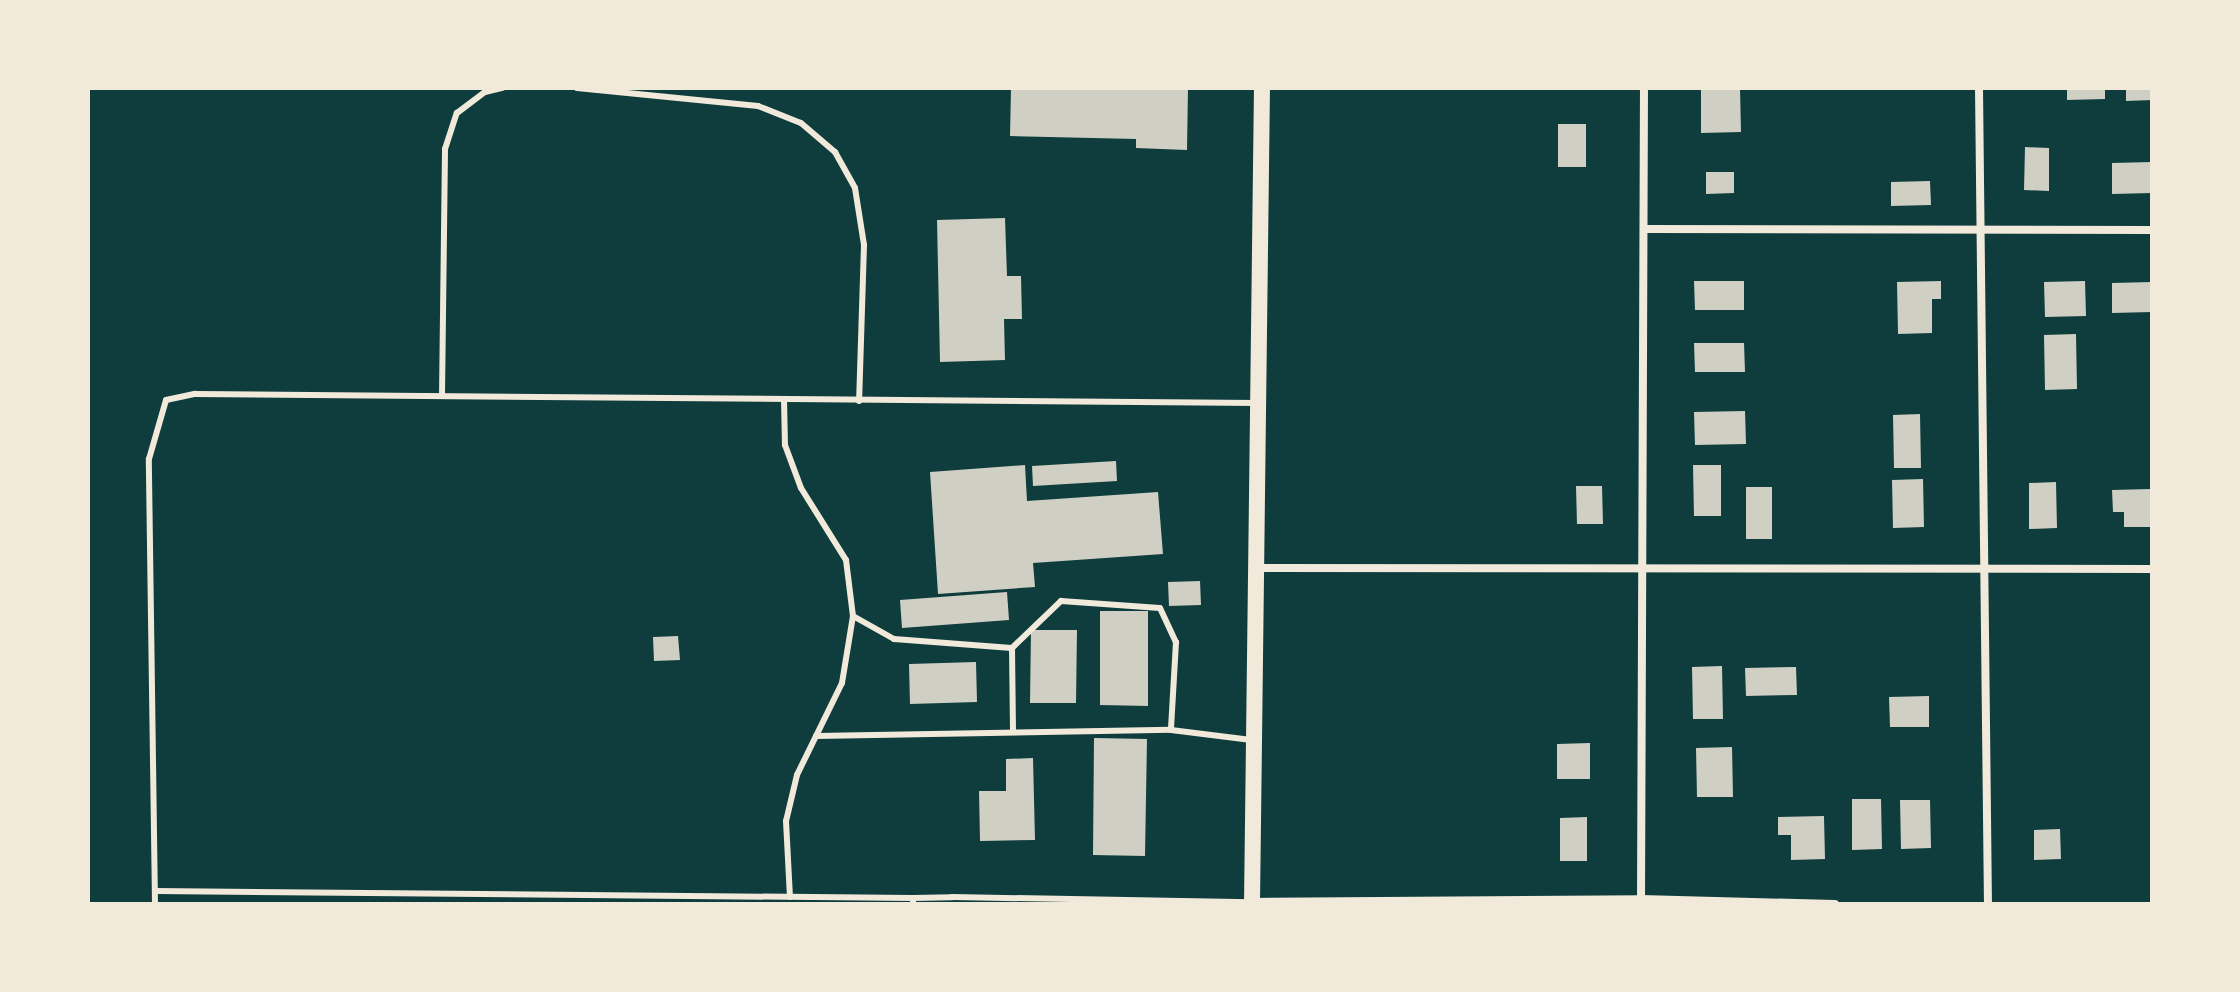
<!DOCTYPE html>
<style>
body{margin:0}
#map{position:relative;width:2240px;height:992px;overflow:hidden;background:#0f3d3e;font-family:Helvetica,sans-serif}
div>[style]{position:absolute}
.building>*{inset:0;background:#cfcfc3}
.service>*{height:6px;margin:-3px;padding:0 3px;transform-origin:3px;border-radius:3px;background:#f1e9da}
.minor>*{height:8px;margin:-4px;padding:0 4px;transform-origin:4px;border-radius:4px;background:#f1e9da}
.secondary>*{height:16px;margin:-8px;padding:0 8px;transform-origin:8px;border-radius:8px;background:#f1e9da}
span{translate:-50% -50%;white-space:nowrap;text-align:center;line-height:1.15;-webkit-text-stroke:6px #f1e9da;paint-order:stroke}
.frame{position:absolute;inset:0;border:90px solid #f1e9da;pointer-events:none}
</style>
<div id="map">
<div class="building">
<i style="clip-path:polygon(1011px 88px,1188px 88px,1187px 150px,1136px 148px,1136px 139px,1010px 136px)"></i>
<i style="clip-path:polygon(1701px 88px,1740px 88px,1741px 132px,1701px 133px)"></i>
<i style="clip-path:polygon(2067px 88px,2105px 88px,2105px 99px,2067px 100px)"></i>
<i style="clip-path:polygon(2126px 88px,2152px 88px,2152px 100px,2126px 101px)"></i>
<i style="clip-path:polygon(1558px 124px,1586px 124px,1586px 167px,1558px 167px)"></i>
<i style="clip-path:polygon(2025px 147px,2049px 148px,2049px 191px,2024px 190px)"></i>
<i style="clip-path:polygon(2152px 162px,2152px 193px,2112px 194px,2112px 163px)"></i>
<i style="clip-path:polygon(1706px 172px,1734px 172px,1734px 193px,1706px 194px)"></i>
<i style="clip-path:polygon(1930px 181px,1931px 205px,1891px 206px,1891px 182px)"></i>
<i style="clip-path:polygon(1005px 218px,1007px 276px,1021px 276px,1022px 319px,1004px 319px,1005px 360px,940px 362px,937px 220px)"></i>
<i style="clip-path:polygon(1694px 281px,1744px 281px,1744px 310px,1695px 310px)"></i>
<i style="clip-path:polygon(1941px 281px,1941px 299px,1932px 299px,1932px 333px,1898px 334px,1897px 282px)"></i>
<i style="clip-path:polygon(2085px 281px,2086px 316px,2045px 317px,2044px 282px)"></i>
<i style="clip-path:polygon(2152px 282px,2152px 312px,2112px 313px,2112px 283px)"></i>
<i style="clip-path:polygon(2076px 334px,2077px 389px,2045px 390px,2044px 335px)"></i>
<i style="clip-path:polygon(1694px 343px,1744px 343px,1745px 372px,1695px 372px)"></i>
<i style="clip-path:polygon(1745px 411px,1746px 444px,1695px 445px,1694px 412px)"></i>
<i style="clip-path:polygon(1920px 414px,1921px 468px,1894px 468px,1893px 415px)"></i>
<i style="clip-path:polygon(1116px 461px,1117px 481px,1033px 486px,1032px 466px)"></i>
<i style="clip-path:polygon(1025px 465px,1027px 501px,1158px 492px,1163px 554px,1033px 563px,1035px 587px,938px 594px,930px 472px)"></i>
<i style="clip-path:polygon(1693px 465px,1721px 465px,1721px 516px,1694px 516px)"></i>
<i style="clip-path:polygon(1923px 479px,1924px 527px,1893px 528px,1892px 480px)"></i>
<i style="clip-path:polygon(2056px 482px,2057px 528px,2029px 529px,2029px 483px)"></i>
<i style="clip-path:polygon(1576px 486px,1602px 486px,1603px 524px,1577px 524px)"></i>
<i style="clip-path:polygon(1746px 487px,1772px 487px,1772px 539px,1746px 539px)"></i>
<i style="clip-path:polygon(2150px 489px,2151px 527px,2124px 527px,2124px 512px,2113px 512px,2112px 490px)"></i>
<i style="clip-path:polygon(1200px 581px,1201px 605px,1169px 606px,1168px 582px)"></i>
<i style="clip-path:polygon(1007px 592px,1009px 620px,902px 628px,900px 600px)"></i>
<i style="clip-path:polygon(1100px 611px,1148px 611px,1148px 706px,1100px 705px)"></i>
<i style="clip-path:polygon(1031px 630px,1077px 630px,1076px 703px,1030px 703px)"></i>
<i style="clip-path:polygon(678px 636px,680px 660px,654px 661px,653px 637px)"></i>
<i style="clip-path:polygon(976px 662px,977px 702px,910px 704px,909px 664px)"></i>
<i style="clip-path:polygon(1722px 666px,1723px 719px,1693px 719px,1692px 667px)"></i>
<i style="clip-path:polygon(1796px 667px,1797px 695px,1746px 696px,1745px 668px)"></i>
<i style="clip-path:polygon(1929px 696px,1929px 727px,1890px 727px,1889px 697px)"></i>
<i style="clip-path:polygon(1094px 738px,1147px 739px,1145px 856px,1093px 855px)"></i>
<i style="clip-path:polygon(1590px 743px,1590px 779px,1557px 779px,1557px 744px)"></i>
<i style="clip-path:polygon(1732px 747px,1733px 797px,1697px 797px,1696px 748px)"></i>
<i style="clip-path:polygon(1033px 758px,1035px 840px,980px 841px,979px 791px,1006px 791px,1006px 759px)"></i>
<i style="clip-path:polygon(1852px 799px,1881px 799px,1882px 849px,1852px 850px)"></i>
<i style="clip-path:polygon(1900px 800px,1930px 800px,1931px 848px,1901px 849px)"></i>
<i style="clip-path:polygon(1824px 816px,1825px 859px,1791px 860px,1791px 835px,1778px 835px,1778px 817px)"></i>
<i style="clip-path:polygon(1587px 817px,1587px 861px,1560px 861px,1560px 818px)"></i>
<i style="clip-path:polygon(2060px 829px,2061px 859px,2034px 860px,2034px 830px)"></i>
</div>
<div class="service">
<i style="left:577px;top:88px;width:182px;rotate:5.7deg"></i>
<i style="left:758px;top:106px;width:46px;rotate:21.6deg"></i>
<i style="left:801px;top:123px;width:45px;rotate:40.5deg"></i>
<i style="left:835px;top:152px;width:41px;rotate:60.9deg"></i>
<i style="left:855px;top:188px;width:58px;rotate:81deg"></i>
<i style="left:864px;top:245px;width:156px;rotate:91.8deg"></i>
<i style="left:442px;top:396px;width:247px;rotate:-89.3deg"></i>
<i style="left:445px;top:149px;width:38px;rotate:-72deg"></i>
<i style="left:457px;top:113px;width:35px;rotate:-37deg"></i>
<i style="left:485px;top:92px;width:18px;rotate:-13deg"></i>
<i style="left:784px;top:399px;width:46px;rotate:88.8deg"></i>
<i style="left:785px;top:445px;width:46px;rotate:69.6deg"></i>
<i style="left:801px;top:488px;width:85px;rotate:58deg"></i>
<i style="left:846px;top:560px;width:56px;rotate:82.9deg"></i>
<i style="left:853px;top:616px;width:68px;rotate:99.3deg"></i>
<i style="left:842px;top:683px;width:102px;rotate:116.1deg"></i>
<i style="left:797px;top:775px;width:47px;rotate:103.4deg"></i>
<i style="left:786px;top:821px;width:76px;rotate:87deg"></i>
<i style="left:853px;top:616px;width:47px;rotate:29.3deg"></i>
<i style="left:894px;top:639px;width:118px;rotate:4.4deg"></i>
<i style="left:1012px;top:648px;width:84px;rotate:89.3deg"></i>
<i style="left:1012px;top:648px;width:68px;rotate:-43.8deg"></i>
<i style="left:1061px;top:601px;width:99px;rotate:4deg"></i>
<i style="left:1160px;top:608px;width:38px;rotate:65deg"></i>
<i style="left:1176px;top:642px;width:88px;rotate:93.3deg"></i>
<i style="left:816px;top:736px;width:355px;rotate:-1deg"></i>
<i style="left:1171px;top:730px;width:81px;rotate:7.1deg"></i>
<i style="left:155px;top:891px;width:758px;rotate:0.53deg"></i>
<i style="left:155px;top:904px;width:445px;rotate:-90.8deg"></i>
<i style="left:149px;top:459px;width:61px;rotate:-73.9deg"></i>
<i style="left:166px;top:400px;width:30px;rotate:-12deg"></i>
<i style="left:195px;top:394px;width:1063px;rotate:0.49deg"></i>
<i style="left:913px;top:904px;width:6px;rotate:-90deg"></i>
<i style="left:913px;top:898px;width:39px;rotate:-1deg"></i>
<i style="left:952px;top:897px;width:299px;rotate:1deg"></i>
</div>
<div class="minor">
<i style="left:1979px;top:88px;width:816px;rotate:89.37deg"></i>
<i style="left:1645px;top:229px;width:507px;rotate:0.11deg"></i>
<i style="left:1257px;top:568px;width:895px;rotate:0.06deg"></i>
<i style="left:1252px;top:902px;width:389px;rotate:-0.4deg"></i>
<i style="left:1641px;top:899px;width:194px;rotate:1.5deg"></i>
<i style="left:1641px;top:904px;width:816px;rotate:-89.79deg"></i>
</div>
<div class="secondary">
<i style="left:1252px;top:904px;width:816px;rotate:-89.3deg"></i>
</div>
<div class="frame"></div>
</div>
